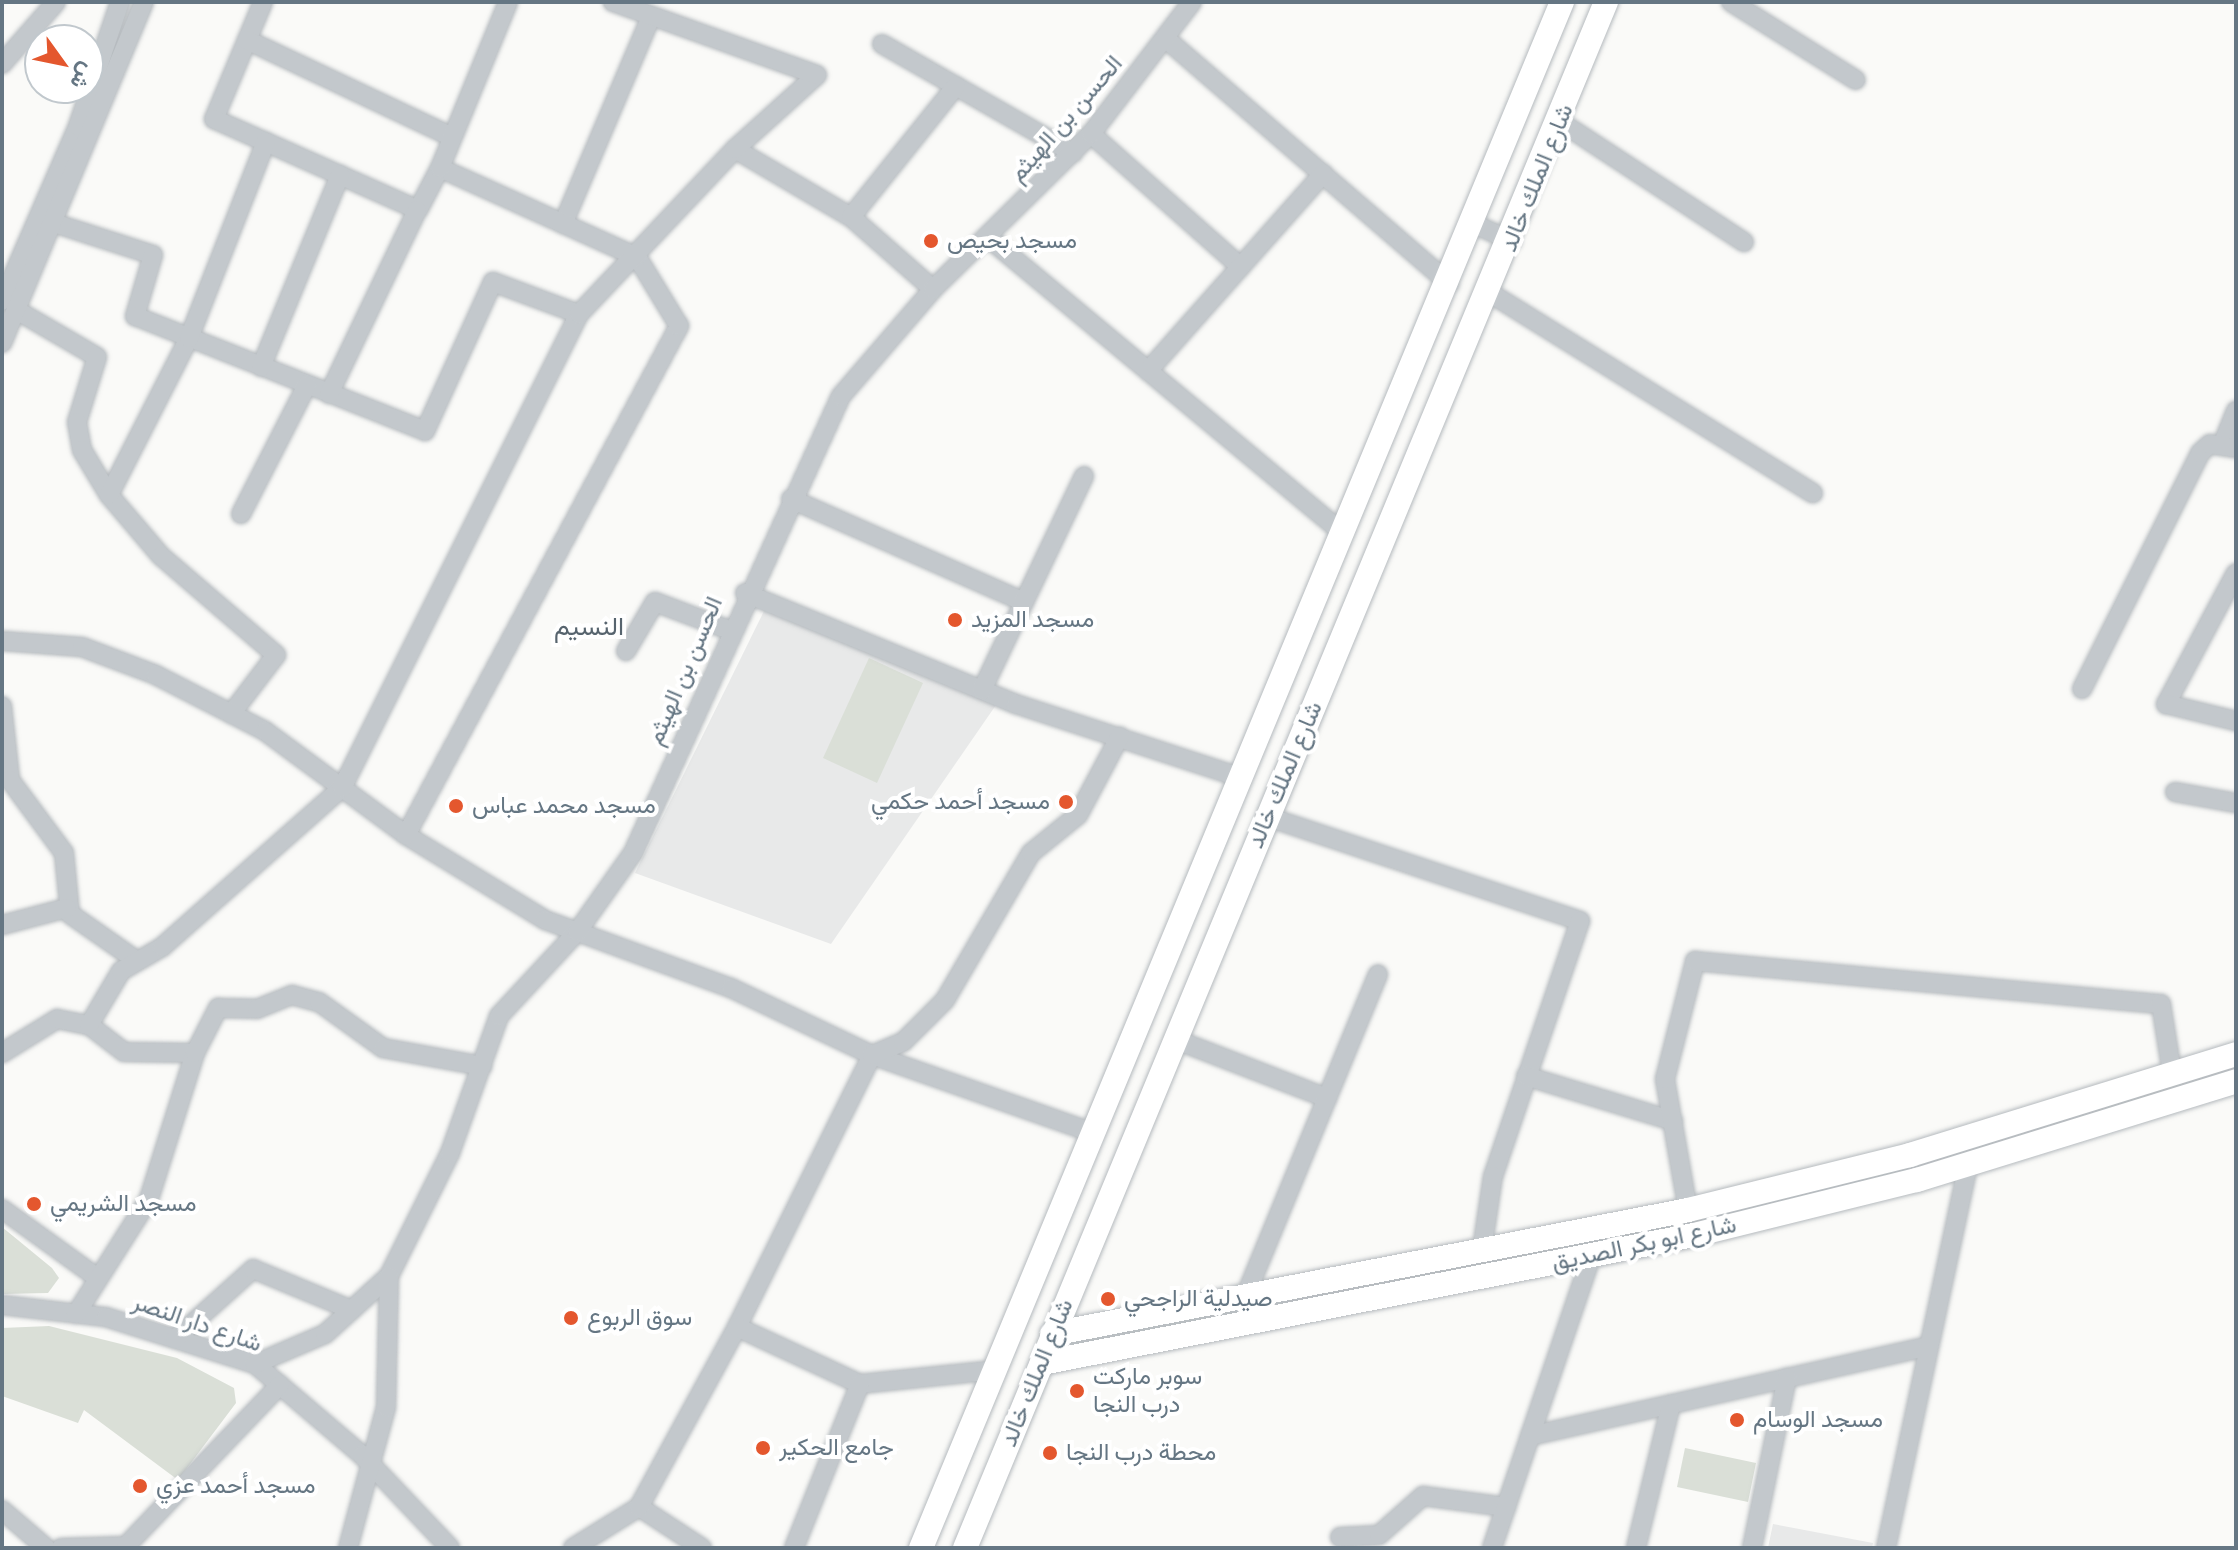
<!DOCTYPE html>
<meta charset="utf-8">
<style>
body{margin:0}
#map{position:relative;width:2238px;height:1550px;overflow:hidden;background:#fafaf8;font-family:Signika,Vazirmatn,sans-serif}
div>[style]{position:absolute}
.built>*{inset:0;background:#e8e9e9}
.green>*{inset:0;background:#dadfd7}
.roads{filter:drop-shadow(0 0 2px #b5babe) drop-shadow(0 0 2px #b5babe)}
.minor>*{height:18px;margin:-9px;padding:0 9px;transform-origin:9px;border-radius:9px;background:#c3c8cc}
.major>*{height:24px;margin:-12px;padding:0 12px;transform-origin:12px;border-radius:12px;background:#fff}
.dots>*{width:22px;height:22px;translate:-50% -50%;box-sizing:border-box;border:4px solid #fff;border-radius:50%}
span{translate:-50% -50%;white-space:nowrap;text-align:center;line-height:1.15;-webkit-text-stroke:8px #fff;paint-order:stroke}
.street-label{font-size:24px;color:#657683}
.poi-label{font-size:24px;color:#657683}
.left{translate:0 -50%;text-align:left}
.right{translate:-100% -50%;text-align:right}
.neighbourhood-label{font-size:26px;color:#57646e}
.frame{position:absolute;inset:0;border:4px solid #657683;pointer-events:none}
.north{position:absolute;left:24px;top:24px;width:80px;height:80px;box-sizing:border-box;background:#fff;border:2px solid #c1c8cd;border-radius:50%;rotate:123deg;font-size:22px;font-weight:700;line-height:32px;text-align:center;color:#657683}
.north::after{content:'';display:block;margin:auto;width:28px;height:36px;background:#e4572e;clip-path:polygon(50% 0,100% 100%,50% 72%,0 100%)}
</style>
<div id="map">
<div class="built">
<i style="clip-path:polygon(765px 609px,996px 705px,831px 944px,635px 873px)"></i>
<i style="clip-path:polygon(1773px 1524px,1873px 1543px,1872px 1548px,1768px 1548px)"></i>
</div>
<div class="green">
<i style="clip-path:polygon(869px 658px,923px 683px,877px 783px,823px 758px)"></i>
<i style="clip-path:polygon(2px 1227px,52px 1268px,59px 1278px,48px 1293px,2px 1294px)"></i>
<i style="clip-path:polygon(49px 1326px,177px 1358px,234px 1388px,236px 1403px,178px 1480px,84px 1410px,78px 1423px,2px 1396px,2px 1328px)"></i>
<i style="clip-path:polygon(1685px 1448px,1756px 1463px,1748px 1502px,1677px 1487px)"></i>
</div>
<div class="roads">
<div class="minor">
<i style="left:263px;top:2px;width:127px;rotate:112.7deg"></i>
<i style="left:214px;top:119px;width:223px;rotate:24deg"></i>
<i style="left:418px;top:210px;width:47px;rotate:-62.4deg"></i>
<i style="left:1731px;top:2px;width:147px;rotate:32deg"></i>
<i style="left:1165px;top:38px;width:376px;rotate:40.8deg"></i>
<i style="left:247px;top:40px;width:227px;rotate:25.3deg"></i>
<i style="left:882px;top:44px;width:220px;rotate:29.7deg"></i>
<i style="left:2px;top:64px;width:82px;rotate:-48.9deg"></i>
<i style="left:1559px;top:121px;width:221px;rotate:33.2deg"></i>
<i style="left:1091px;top:134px;width:200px;rotate:41.6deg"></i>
<i style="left:735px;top:149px;width:134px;rotate:30.4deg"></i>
<i style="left:851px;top:217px;width:109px;rotate:41.3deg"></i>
<i style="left:851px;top:217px;width:168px;rotate:-51.3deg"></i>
<i style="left:57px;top:224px;width:101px;rotate:17.9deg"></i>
<i style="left:153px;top:255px;width:64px;rotate:106.4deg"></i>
<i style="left:135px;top:316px;width:312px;rotate:21.6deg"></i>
<i style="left:425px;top:431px;width:164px;rotate:-65.5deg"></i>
<i style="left:493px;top:282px;width:92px;rotate:20.4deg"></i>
<i style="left:563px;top:224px;width:223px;rotate:-67deg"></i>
<i style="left:1474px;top:224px;width:42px;rotate:24.1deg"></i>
<i style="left:990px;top:239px;width:459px;rotate:39.8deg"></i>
<i style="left:1490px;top:293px;width:380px;rotate:31.8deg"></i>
<i style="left:2px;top:301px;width:191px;rotate:-66.5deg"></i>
<i style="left:78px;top:126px;width:131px;rotate:-71.3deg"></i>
<i style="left:18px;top:311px;width:91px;rotate:30.2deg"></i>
<i style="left:97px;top:357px;width:68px;rotate:107.1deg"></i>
<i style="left:77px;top:422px;width:28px;rotate:80deg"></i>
<i style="left:82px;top:450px;width:52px;rotate:59deg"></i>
<i style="left:109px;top:495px;width:80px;rotate:49.6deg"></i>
<i style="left:161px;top:556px;width:152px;rotate:40.7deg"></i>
<i style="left:276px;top:655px;width:74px;rotate:127.3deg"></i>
<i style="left:2px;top:343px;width:369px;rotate:-67.4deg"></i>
<i style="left:261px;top:367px;width:208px;rotate:-67.6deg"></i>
<i style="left:1148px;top:371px;width:264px;rotate:-48.4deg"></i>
<i style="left:329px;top:394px;width:204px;rotate:-64.4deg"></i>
<i style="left:2223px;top:443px;width:35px;rotate:-68deg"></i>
<i style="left:109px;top:495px;width:176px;rotate:-63deg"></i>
<i style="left:189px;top:338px;width:211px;rotate:-68.6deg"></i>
<i style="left:791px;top:499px;width:255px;rotate:23.8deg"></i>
<i style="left:241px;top:514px;width:145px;rotate:-62.9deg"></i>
<i style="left:2236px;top:573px;width:149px;rotate:118.1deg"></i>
<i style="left:2166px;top:704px;width:72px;rotate:13.7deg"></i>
<i style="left:745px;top:593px;width:293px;rotate:22.3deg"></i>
<i style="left:1016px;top:704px;width:236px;rotate:18.1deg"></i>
<i style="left:2px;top:641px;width:80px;rotate:4.3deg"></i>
<i style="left:82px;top:647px;width:79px;rotate:20.7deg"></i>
<i style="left:156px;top:675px;width:123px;rotate:27.2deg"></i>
<i style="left:265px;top:731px;width:175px;rotate:36.4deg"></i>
<i style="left:406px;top:835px;width:163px;rotate:31.4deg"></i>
<i style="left:545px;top:920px;width:198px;rotate:20.1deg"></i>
<i style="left:731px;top:988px;width:156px;rotate:25.4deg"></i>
<i style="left:872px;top:1055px;width:232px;rotate:19.4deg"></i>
<i style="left:626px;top:651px;width:57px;rotate:-59.4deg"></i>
<i style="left:655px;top:602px;width:79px;rotate:20.7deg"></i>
<i style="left:2082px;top:689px;width:264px;rotate:-63.4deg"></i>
<i style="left:2200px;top:453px;width:13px;rotate:-42deg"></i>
<i style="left:2210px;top:444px;width:26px;rotate:9deg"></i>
<i style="left:982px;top:690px;width:237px;rotate:-64.5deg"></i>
<i style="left:2px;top:706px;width:74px;rotate:83.8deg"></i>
<i style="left:10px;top:780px;width:91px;rotate:53.5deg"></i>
<i style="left:64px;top:853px;width:61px;rotate:84.4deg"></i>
<i style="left:70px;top:914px;width:80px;rotate:34.9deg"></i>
<i style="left:2175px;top:792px;width:62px;rotate:10.2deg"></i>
<i style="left:1268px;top:817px;width:329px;rotate:18.4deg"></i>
<i style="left:1580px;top:921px;width:269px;rotate:108.8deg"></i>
<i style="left:1493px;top:1176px;width:75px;rotate:98.5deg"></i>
<i style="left:406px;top:835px;width:578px;rotate:-61.79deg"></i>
<i style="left:679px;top:326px;width:81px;rotate:-121.3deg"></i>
<i style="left:637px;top:257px;width:216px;rotate:-155.7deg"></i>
<i style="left:440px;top:168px;width:179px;rotate:-67.7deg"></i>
<i style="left:2px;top:925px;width:67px;rotate:-14.7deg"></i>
<i style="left:89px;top:1025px;width:44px;rotate:37.6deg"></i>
<i style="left:124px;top:1052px;width:71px;rotate:0.8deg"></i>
<i style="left:1174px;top:1039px;width:164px;rotate:21.1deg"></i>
<i style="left:2px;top:1053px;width:65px;rotate:-31.7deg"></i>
<i style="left:57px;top:1019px;width:33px;rotate:11deg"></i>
<i style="left:89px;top:1025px;width:63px;rotate:-59.3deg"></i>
<i style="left:121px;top:971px;width:48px;rotate:-30.3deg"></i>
<i style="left:162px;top:947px;width:240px;rotate:-41.5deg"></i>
<i style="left:342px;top:788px;width:530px;rotate:-63.43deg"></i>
<i style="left:579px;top:314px;width:227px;rotate:-46.6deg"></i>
<i style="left:735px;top:149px;width:110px;rotate:-42.1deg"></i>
<i style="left:817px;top:75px;width:217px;rotate:-160.3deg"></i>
<i style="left:1526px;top:1076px;width:154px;rotate:17deg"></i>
<i style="left:2px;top:1209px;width:115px;rotate:35.8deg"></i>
<i style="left:1688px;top:1210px;width:133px;rotate:-100deg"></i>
<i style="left:1665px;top:1079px;width:122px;rotate:-75.7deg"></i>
<i style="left:1695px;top:961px;width:468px;rotate:5.3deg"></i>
<i style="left:2161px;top:1004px;width:70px;rotate:80.9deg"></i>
<i style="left:1245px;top:1297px;width:349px;rotate:-67.6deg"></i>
<i style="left:2px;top:1305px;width:105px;rotate:6.6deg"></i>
<i style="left:106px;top:1317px;width:156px;rotate:17.5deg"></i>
<i style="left:255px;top:1364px;width:140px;rotate:40.4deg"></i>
<i style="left:362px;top:1455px;width:128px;rotate:46.6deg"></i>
<i style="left:76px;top:1314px;width:136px;rotate:-57.6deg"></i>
<i style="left:149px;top:1199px;width:153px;rotate:-72.5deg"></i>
<i style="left:195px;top:1053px;width:51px;rotate:-62.9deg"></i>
<i style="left:218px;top:1008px;width:39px;rotate:1deg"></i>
<i style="left:257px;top:1009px;width:38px;rotate:-22deg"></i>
<i style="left:292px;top:995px;width:28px;rotate:15deg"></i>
<i style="left:319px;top:1002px;width:79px;rotate:35.7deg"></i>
<i style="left:383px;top:1048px;width:101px;rotate:10.3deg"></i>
<i style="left:737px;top:1327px;width:304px;rotate:-63.6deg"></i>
<i style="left:872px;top:1055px;width:34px;rotate:-23deg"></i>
<i style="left:903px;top:1042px;width:59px;rotate:-45deg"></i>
<i style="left:945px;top:1000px;width:170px;rotate:-59.7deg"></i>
<i style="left:1031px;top:853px;width:60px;rotate:-39deg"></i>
<i style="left:1078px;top:815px;width:89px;rotate:-62deg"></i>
<i style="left:175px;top:1339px;width:105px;rotate:-41.9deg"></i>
<i style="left:253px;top:1269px;width:107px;rotate:22.5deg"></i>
<i style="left:255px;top:1364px;width:76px;rotate:-23.2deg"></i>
<i style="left:325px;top:1334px;width:86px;rotate:-42.2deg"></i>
<i style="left:389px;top:1276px;width:137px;rotate:-63.6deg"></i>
<i style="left:450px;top:1153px;width:145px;rotate:-70.3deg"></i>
<i style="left:499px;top:1016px;width:115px;rotate:-47.1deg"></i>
<i style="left:577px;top:932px;width:97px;rotate:-54.7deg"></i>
<i style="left:633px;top:853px;width:502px;rotate:-65.53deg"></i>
<i style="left:841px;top:396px;width:141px;rotate:-49.3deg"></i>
<i style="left:933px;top:289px;width:221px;rotate:-44.5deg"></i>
<i style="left:1091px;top:134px;width:166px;rotate:-52.6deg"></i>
<i style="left:1530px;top:1436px;width:409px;rotate:-12.7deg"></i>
<i style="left:2px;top:1510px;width:58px;rotate:40.8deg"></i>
<i style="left:1340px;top:1537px;width:39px;rotate:-3deg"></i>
<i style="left:1379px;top:1535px;width:59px;rotate:-41.6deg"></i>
<i style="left:1423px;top:1496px;width:84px;rotate:7.5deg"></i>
<i style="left:61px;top:1548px;width:65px;rotate:-1.8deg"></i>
<i style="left:126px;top:1546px;width:223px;rotate:-46.3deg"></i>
<i style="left:348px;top:1548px;width:146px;rotate:-74.9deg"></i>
<i style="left:386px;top:1407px;width:131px;rotate:-88.7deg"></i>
<i style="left:573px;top:1548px;width:78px;rotate:-31.8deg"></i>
<i style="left:702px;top:1548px;width:75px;rotate:-146.9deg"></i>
<i style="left:639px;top:1507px;width:205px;rotate:-61.4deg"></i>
<i style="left:737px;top:1327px;width:136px;rotate:24.9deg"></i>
<i style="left:860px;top:1384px;width:136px;rotate:-5.9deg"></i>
<i style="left:794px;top:1548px;width:177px;rotate:-68.1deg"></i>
<i style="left:1492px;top:1548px;width:310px;rotate:-71.2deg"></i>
<i style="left:1636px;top:1548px;width:148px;rotate:-76.3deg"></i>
<i style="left:1752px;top:1548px;width:174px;rotate:-78.4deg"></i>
<i style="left:1886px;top:1548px;width:393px;rotate:-77.9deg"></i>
</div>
<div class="major">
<i style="left:1052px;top:1334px;width:648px;rotate:-11.03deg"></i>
<i style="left:1688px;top:1210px;width:229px;rotate:-13.9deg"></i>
<i style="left:1910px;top:1155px;width:341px;rotate:-17.2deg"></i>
<i style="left:1042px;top:1363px;width:664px;rotate:-11.11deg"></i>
<i style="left:1694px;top:1235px;width:230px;rotate:-13.9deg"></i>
<i style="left:1917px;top:1180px;width:334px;rotate:-17.2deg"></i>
<i style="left:921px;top:1548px;width:1674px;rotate:-67.48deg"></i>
<i style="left:965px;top:1548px;width:1674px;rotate:-67.48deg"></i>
</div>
</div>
<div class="dots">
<i style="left:931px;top:241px;background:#e4572e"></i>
<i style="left:955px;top:620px;background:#e4572e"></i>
<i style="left:1066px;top:802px;background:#e4572e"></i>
<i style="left:456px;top:806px;background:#e4572e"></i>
<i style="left:34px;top:1204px;background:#e4572e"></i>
<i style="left:1108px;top:1299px;background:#e4572e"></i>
<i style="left:571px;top:1318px;background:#e4572e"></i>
<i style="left:1077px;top:1391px;background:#e4572e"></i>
<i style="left:1737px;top:1420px;background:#e4572e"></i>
<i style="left:763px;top:1448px;background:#e4572e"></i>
<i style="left:1050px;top:1453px;background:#e4572e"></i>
<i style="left:140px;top:1486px;background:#e4572e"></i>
</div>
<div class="street-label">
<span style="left:1066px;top:119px;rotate:-49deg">الحسن بن الهيثم</span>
<span style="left:1537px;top:178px;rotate:-68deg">شارع الملك خالد</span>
<span style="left:685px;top:671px;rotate:-67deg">الحسن بن الهيثم</span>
<span style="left:1285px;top:775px;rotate:-67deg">شارع الملك خالد</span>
<span style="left:1644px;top:1244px;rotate:-12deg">شارع ابو بكر الصديق</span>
<span style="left:197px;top:1323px;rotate:19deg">شارع دار النصر</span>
<span style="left:1037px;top:1373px;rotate:-68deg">شارع الملك خالد</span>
</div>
<div class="poi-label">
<span class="left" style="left:947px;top:241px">مسجد بحيص</span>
<span class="left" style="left:971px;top:620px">مسجد المزيد</span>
<span class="right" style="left:1050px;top:802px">مسجد أحمد حكمي</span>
<span class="left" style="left:472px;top:806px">مسجد محمد عباس</span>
<span class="left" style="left:50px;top:1204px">مسجد الشريمي</span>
<span class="left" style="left:1124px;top:1299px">صيدلية الراجحي</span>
<span class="left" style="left:587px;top:1318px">سوق الربوع</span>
<span class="left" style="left:1093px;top:1391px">سوبر ماركت<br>درب النجا</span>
<span class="left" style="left:1753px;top:1420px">مسجد الوسام</span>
<span class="left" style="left:779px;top:1448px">جامع الحكير</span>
<span class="left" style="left:1066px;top:1453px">محطة درب النجا</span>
<span class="left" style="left:156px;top:1486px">مسجد أحمد عزي</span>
</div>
<div class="neighbourhood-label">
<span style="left:589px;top:628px">النسيم</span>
</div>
<div class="frame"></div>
<div class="north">ش</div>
</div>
